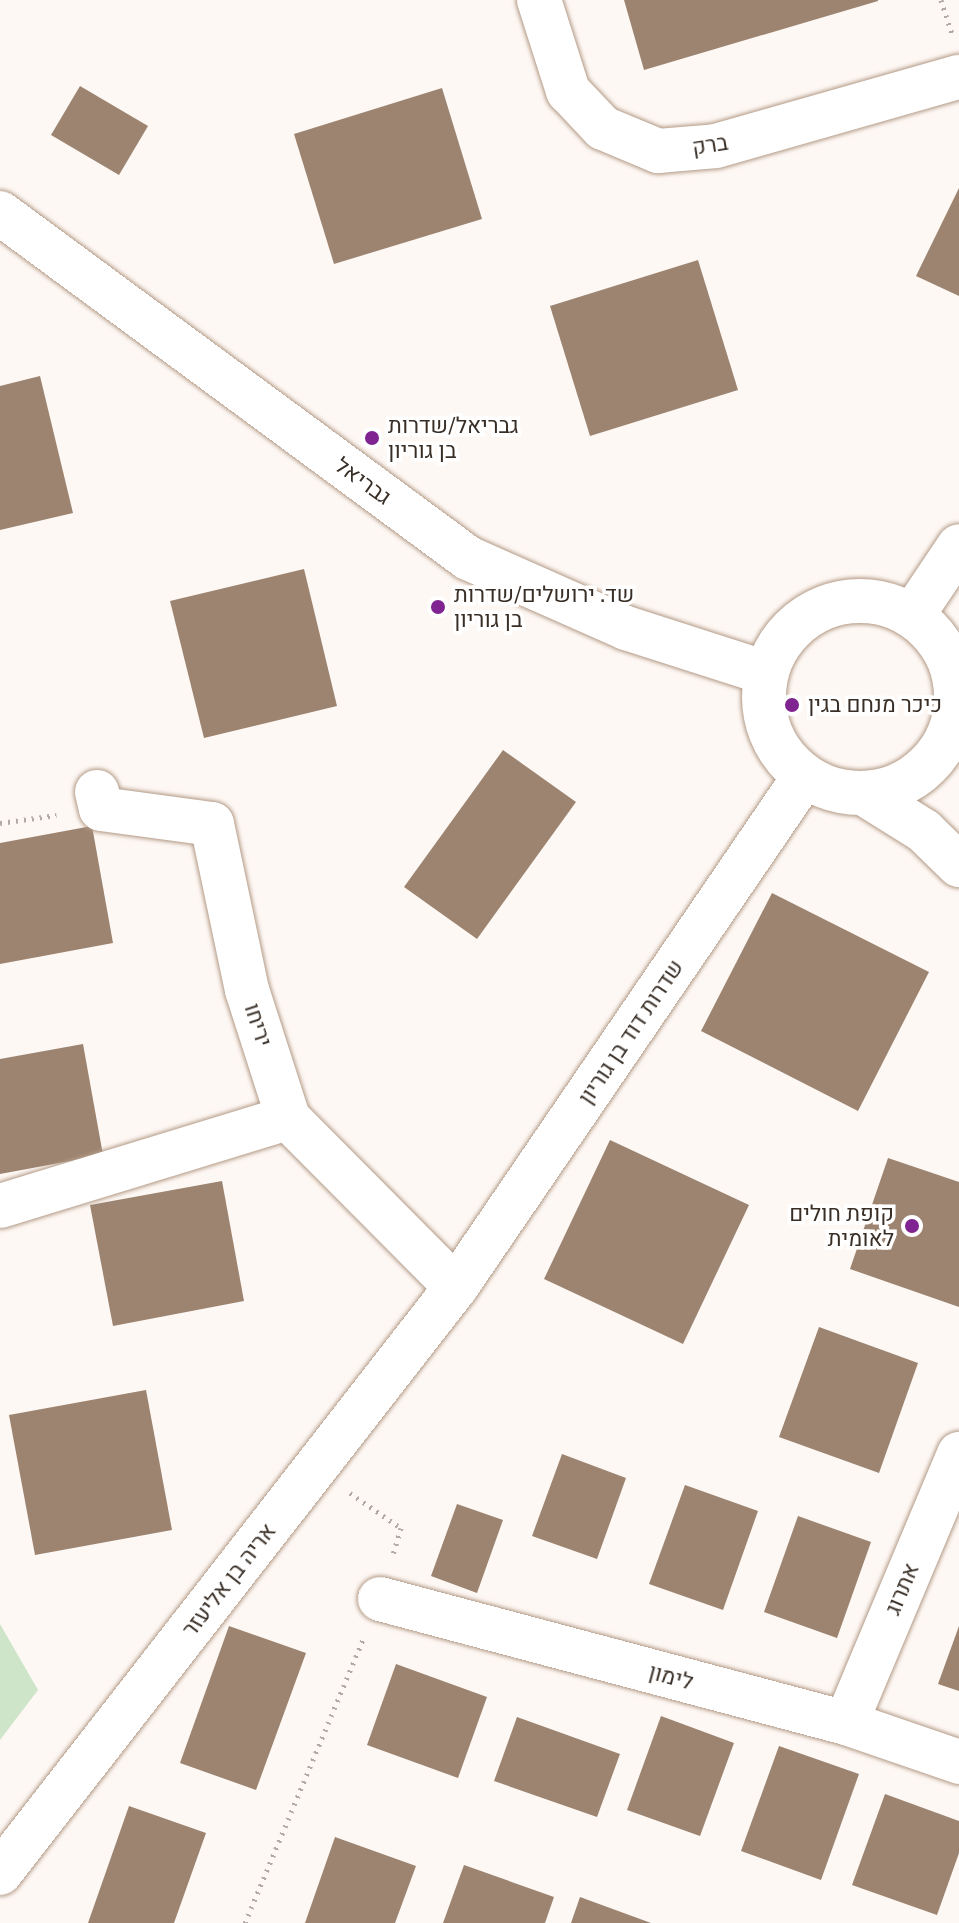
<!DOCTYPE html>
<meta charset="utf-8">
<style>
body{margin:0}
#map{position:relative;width:959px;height:1923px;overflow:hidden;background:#fef8f4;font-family:"Public Sans",Heebo,sans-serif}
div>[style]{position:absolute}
.green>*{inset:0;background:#cfe5c9}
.building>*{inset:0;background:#9c8471}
.path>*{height:5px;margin-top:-2.5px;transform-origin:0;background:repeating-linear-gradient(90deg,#b2aba5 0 2px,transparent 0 8px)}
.roads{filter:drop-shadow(0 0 2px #b39a86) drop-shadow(0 0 2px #b39a86)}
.minor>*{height:44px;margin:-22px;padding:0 22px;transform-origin:22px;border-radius:22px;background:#fff}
.minor>.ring{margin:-22px;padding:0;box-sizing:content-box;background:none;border:44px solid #fff;border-radius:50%}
.dots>*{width:22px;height:22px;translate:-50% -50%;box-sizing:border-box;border:4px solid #fff;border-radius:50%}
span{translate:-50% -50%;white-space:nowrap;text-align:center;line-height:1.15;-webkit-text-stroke:7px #fff;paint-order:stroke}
.street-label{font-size:22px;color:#382e26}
.poi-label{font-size:22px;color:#382e26}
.left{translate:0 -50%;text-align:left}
.right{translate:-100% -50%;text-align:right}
</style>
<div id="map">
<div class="green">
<i style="clip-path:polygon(0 1624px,38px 1690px,0 1740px)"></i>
</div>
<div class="building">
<i style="clip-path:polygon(624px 0,878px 0,878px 1px,644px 70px)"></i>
<i style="clip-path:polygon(80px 86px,148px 126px,119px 175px,51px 135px)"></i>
<i style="clip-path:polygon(442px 88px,482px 219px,334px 264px,294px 134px)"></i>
<i style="clip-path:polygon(959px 188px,959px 296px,916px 276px)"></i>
<i style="clip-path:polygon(698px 260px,738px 390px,590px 436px,550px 306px)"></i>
<i style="clip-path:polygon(40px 376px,73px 513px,0 530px,0 386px)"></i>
<i style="clip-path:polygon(304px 569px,337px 706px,204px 738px,170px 601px)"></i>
<i style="clip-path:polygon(503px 750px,576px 802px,477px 939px,404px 887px)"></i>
<i style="clip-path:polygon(92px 826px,113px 943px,0 964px,0 843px)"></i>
<i style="clip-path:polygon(772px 893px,929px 972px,858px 1111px,701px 1031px)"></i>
<i style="clip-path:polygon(83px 1044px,103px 1155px,0 1174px,0 1059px)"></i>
<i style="clip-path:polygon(610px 1140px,749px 1205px,683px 1344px,544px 1279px)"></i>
<i style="clip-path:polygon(888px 1158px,959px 1182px,959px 1307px,850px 1269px)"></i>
<i style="clip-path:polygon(222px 1181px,244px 1301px,113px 1326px,90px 1205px)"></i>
<i style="clip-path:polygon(819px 1327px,918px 1363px,879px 1473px,779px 1437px)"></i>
<i style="clip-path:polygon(146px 1390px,172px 1530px,35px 1555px,9px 1415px)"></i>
<i style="clip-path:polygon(562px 1454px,626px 1478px,597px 1559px,532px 1536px)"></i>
<i style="clip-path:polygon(685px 1485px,758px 1511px,723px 1610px,649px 1584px)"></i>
<i style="clip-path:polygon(457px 1504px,503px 1520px,477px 1593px,431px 1576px)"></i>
<i style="clip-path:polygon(798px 1516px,871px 1542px,837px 1638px,764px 1612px)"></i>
<i style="clip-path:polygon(229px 1626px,306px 1653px,256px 1790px,180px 1763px)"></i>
<i style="clip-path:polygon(959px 1626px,959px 1691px,938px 1684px)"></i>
<i style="clip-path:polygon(396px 1664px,487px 1697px,458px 1778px,367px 1745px)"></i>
<i style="clip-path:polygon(661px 1716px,734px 1743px,700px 1836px,627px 1810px)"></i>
<i style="clip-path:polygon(517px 1717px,620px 1754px,597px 1817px,494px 1781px)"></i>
<i style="clip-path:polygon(779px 1746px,859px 1774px,821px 1880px,741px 1851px)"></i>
<i style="clip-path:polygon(885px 1794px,959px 1821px,959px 1853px,937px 1915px,852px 1885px)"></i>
<i style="clip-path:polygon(129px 1806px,206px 1833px,174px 1923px,88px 1923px)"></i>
<i style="clip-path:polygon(335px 1837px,416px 1866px,395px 1923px,305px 1923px)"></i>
<i style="clip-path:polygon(464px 1865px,554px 1897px,545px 1923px,443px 1923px)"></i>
<i style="clip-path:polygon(580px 1897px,651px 1923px,571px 1923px)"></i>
</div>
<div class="path">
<i style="left:941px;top:0;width:35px;rotate:72deg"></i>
<i style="left:0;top:823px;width:57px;rotate:-8.1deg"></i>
<i style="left:350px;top:1493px;width:62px;rotate:34.5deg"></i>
<i style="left:401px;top:1528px;width:28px;rotate:107deg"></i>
<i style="left:245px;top:1923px;width:308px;rotate:-67.4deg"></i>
</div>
<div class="roads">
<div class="minor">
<i style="left:539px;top:0;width:96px;rotate:72.3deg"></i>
<i style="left:568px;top:91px;width:51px;rotate:46.6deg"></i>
<i style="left:603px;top:128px;width:60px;rotate:22.7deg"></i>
<i style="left:658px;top:151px;width:58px;rotate:-4.9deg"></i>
<i style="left:716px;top:146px;width:253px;rotate:-15.9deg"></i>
<i style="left:0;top:213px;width:581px;rotate:36.4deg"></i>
<i style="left:468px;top:558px;width:173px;rotate:23.9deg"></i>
<i style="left:626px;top:628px;width:147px;rotate:17.8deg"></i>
<i class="ring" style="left:764px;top:601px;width:148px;height:148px"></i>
<i style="left:912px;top:616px;width:84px;rotate:-56.1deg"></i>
<i style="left:97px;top:792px;width:17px;rotate:77deg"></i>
<i style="left:101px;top:809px;width:112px;rotate:7.7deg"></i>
<i style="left:212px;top:824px;width:170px;rotate:78.1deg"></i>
<i style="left:247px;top:990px;width:134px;rotate:72.2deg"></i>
<i style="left:288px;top:1118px;width:238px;rotate:45.2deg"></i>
<i style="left:865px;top:794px;width:70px;rotate:32.1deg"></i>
<i style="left:924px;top:831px;width:49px;rotate:44.2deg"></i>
<i style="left:0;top:1206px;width:301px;rotate:-17deg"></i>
<i style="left:380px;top:1599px;width:482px;rotate:14.9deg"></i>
<i style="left:846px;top:1723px;width:120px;rotate:19deg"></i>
<i style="left:846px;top:1723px;width:292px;rotate:-67.2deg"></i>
<i style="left:0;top:1873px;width:743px;rotate:-52.11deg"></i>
<i style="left:456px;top:1287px;width:617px;rotate:-55.69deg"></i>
</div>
</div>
<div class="dots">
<i style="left:372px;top:438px;background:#7f2490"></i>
<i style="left:438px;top:607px;background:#7f2490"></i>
<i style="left:792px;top:705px;background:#7f2490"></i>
<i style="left:912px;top:1226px;background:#7f2490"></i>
</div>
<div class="street-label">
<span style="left:710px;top:145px;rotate:-9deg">ברק</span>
<span style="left:363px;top:481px;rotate:36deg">גבריאל</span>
<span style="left:258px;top:1025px;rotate:72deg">יריחו</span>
<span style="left:631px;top:1032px;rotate:-56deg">שדרות דוד בן גוריון</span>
<span style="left:229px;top:1580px;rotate:-52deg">אריה בן אליעזר</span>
<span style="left:902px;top:1589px;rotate:-67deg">אתרוג</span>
<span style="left:671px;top:1677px;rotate:15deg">לימון</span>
</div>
<div class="poi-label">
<span class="left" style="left:388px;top:438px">גבריאל/שדרות<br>בן גוריון</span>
<span class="left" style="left:454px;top:607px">שד. ירושלים/שדרות<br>בן גוריון</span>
<span class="left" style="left:808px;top:705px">כיכר מנחם בגין</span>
<span class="right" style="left:894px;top:1226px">קופת חולים<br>לאומית</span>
</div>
</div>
